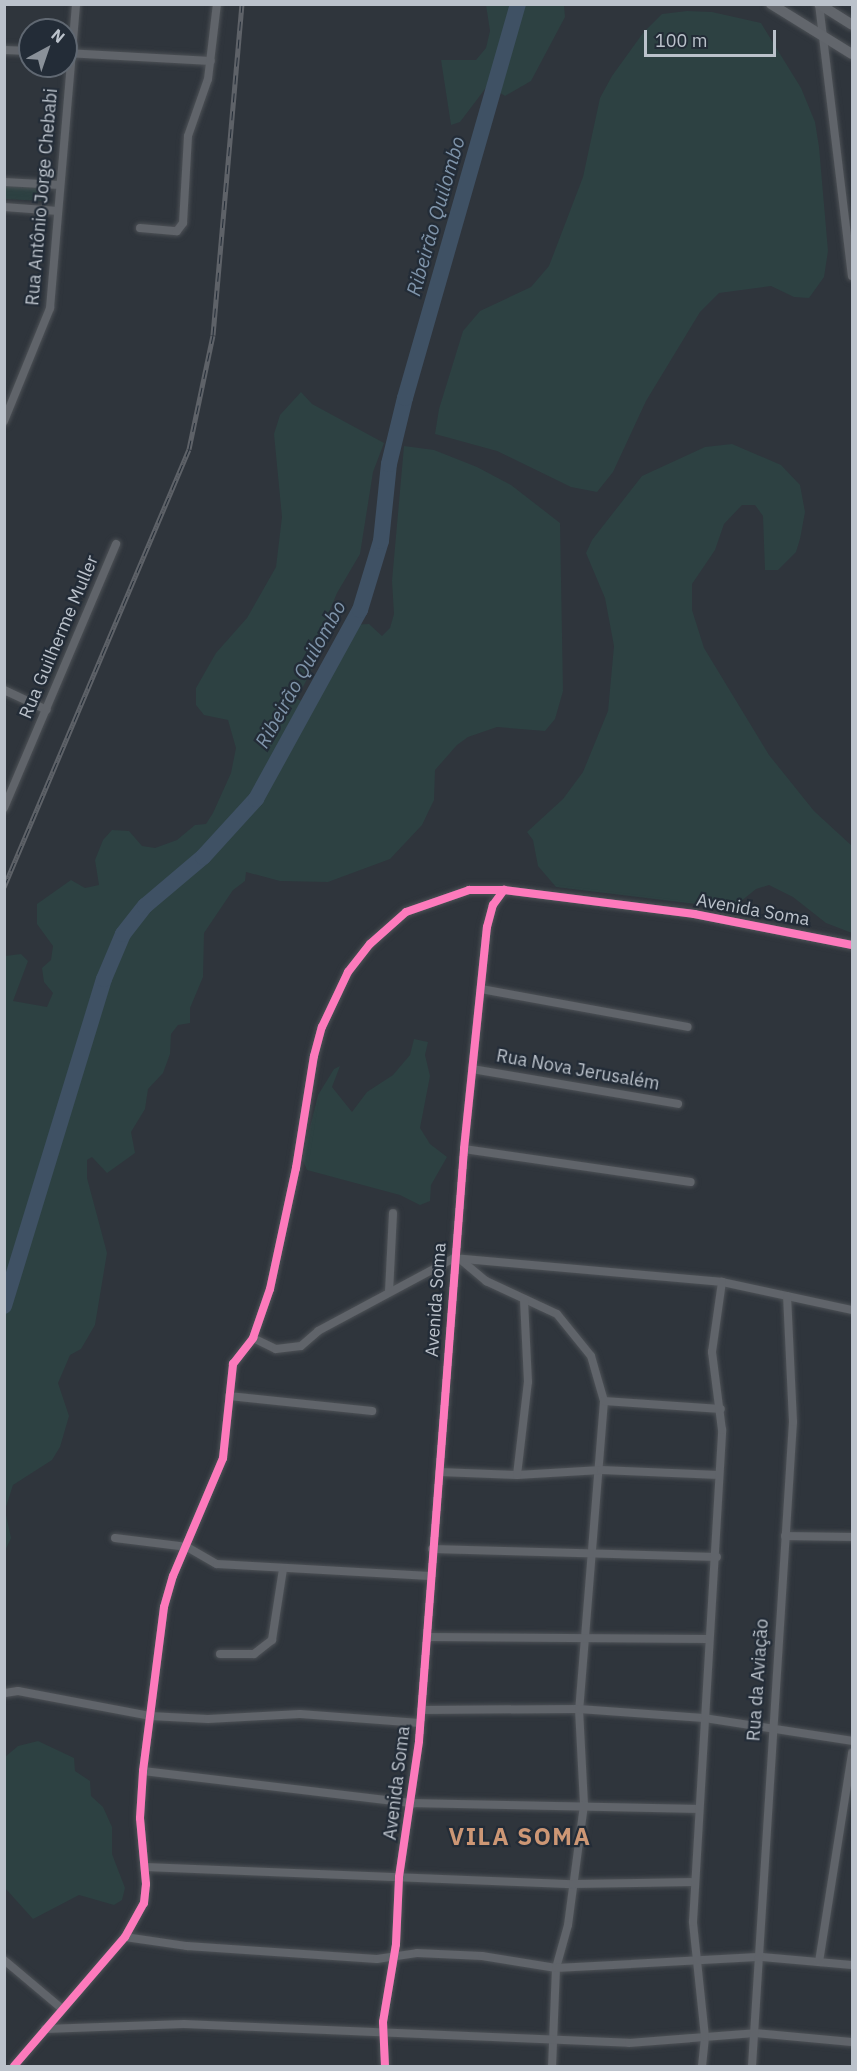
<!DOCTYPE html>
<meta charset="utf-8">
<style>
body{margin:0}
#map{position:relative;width:857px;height:2071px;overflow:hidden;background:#2f353c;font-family:"IBM Plex Sans",sans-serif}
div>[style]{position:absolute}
.green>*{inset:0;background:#2d4142}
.river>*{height:16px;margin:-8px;padding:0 8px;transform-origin:8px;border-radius:8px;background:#3f5164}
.roads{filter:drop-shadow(0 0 2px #4d5156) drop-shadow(0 0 2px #4d5156)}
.minor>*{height:8px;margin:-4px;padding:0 4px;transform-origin:4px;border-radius:4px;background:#60646a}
.major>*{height:10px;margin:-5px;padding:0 5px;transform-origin:5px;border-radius:5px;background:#62666c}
.rail>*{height:5px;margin-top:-2.5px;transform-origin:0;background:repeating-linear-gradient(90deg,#232c37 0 9px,#5e6268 0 18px);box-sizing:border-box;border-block:2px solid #5e6268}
.cycleway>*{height:8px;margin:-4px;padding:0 4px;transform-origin:4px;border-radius:4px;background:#fd7abc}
span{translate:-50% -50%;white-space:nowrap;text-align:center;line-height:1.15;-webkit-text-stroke:4.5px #232c37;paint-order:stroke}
.street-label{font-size:18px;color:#bbc2cb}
.water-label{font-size:20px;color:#7f94aa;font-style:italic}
.district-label{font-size:24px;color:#cd9775;font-weight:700;letter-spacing:1.5px}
.frame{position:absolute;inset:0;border:6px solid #bbc2cb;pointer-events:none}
.north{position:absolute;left:18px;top:18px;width:60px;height:60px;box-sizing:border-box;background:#232c37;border:2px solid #606872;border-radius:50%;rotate:40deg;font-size:16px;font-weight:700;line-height:24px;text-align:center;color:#bbc2cb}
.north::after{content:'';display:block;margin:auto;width:21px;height:27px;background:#8a9199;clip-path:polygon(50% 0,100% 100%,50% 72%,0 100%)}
.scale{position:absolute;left:644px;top:30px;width:132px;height:27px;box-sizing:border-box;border:3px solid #bbc2cb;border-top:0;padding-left:8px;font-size:18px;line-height:21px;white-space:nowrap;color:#bbc2cb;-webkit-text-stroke:4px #232c37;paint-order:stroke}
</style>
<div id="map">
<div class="green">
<i style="clip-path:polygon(486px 5px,564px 5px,565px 17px,531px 81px,505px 96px,488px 85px,460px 122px,451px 125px,441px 60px,476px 60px,486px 48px,490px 31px)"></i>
<i style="clip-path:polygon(687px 11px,712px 12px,761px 23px,801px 88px,815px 122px,819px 147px,828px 251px,824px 277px,809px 298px,794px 297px,771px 286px,719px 293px,700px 312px,646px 401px,613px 472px,597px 492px,571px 487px,497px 451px,435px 434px,439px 409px,463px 331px,480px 311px,531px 287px,549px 266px,583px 177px,600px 98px,612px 76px,643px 33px,662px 14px)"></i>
<i style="clip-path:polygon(5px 185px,41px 187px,43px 201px,5px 199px)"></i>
<i style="clip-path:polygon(301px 392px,312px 404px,384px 443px,373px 472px,360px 554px,337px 593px,321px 631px,311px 642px,316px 661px,297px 699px,312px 705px,322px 694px,351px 625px,369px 624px,382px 636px,390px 628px,394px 614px,392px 581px,404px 446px,434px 450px,477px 467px,511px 485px,560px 523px,563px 691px,555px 719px,545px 731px,497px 727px,468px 737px,457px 745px,435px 770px,434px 800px,422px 825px,390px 859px,328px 882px,280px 881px,246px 872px,245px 881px,233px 890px,204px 933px,203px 977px,190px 1008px,190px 1023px,178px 1025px,171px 1034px,170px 1054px,163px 1073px,148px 1089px,145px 1109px,131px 1132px,135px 1153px,107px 1173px,92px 1157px,87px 1160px,87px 1178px,107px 1253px,95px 1325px,81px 1349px,70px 1355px,58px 1383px,69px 1416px,60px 1447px,52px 1460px,13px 1485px,5px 1510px,11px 1538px,5px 1551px,5px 956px,21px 954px,28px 961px,13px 1001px,47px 1007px,53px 993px,44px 982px,42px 968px,51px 960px,53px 946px,37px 924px,37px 904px,71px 880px,85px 888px,99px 885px,95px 860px,103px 840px,112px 830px,129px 831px,142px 846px,155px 848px,177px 840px,195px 825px,206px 824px,213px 813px,231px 773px,236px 748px,228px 720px,204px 715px,196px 705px,196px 688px,216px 653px,247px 618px,276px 567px,282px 517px,274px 434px,280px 415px)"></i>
<i style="clip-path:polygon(732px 444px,781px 465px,800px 485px,805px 512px,800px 539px,796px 552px,778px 570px,765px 570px,763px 516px,755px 505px,742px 505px,724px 524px,715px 550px,692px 584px,692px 610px,704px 648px,769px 755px,814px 811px,852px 846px,852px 933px,826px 923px,793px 897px,769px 885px,756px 889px,735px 906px,721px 907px,556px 887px,538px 866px,533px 840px,527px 832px,563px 799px,583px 772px,608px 711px,614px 646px,605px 598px,586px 553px,592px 540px,642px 476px,705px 447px)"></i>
<i style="clip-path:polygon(414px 1039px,428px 1042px,425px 1055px,430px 1076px,420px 1128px,430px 1144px,447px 1157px,431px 1185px,430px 1201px,420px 1205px,400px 1195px,307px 1170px,302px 1159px,318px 1095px,334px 1069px,340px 1066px,332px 1087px,352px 1112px,367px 1092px,393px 1075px,410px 1055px)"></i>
<i style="clip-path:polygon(38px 1741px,74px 1758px,75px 1771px,90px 1781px,91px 1796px,103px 1807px,112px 1827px,112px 1854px,125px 1888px,122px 1900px,114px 1905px,79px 1895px,33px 1919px,6px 1889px,5px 1757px,18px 1746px)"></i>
</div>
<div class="river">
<i style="left:4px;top:1306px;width:342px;rotate:-73deg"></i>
<i style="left:104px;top:979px;width:49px;rotate:-67.1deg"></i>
<i style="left:123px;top:934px;width:36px;rotate:-52deg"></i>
<i style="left:145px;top:906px;width:76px;rotate:-40.2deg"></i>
<i style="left:203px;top:857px;width:79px;rotate:-47.6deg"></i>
<i style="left:256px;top:799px;width:216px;rotate:-61.2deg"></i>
<i style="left:360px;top:610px;width:72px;rotate:-73.1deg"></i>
<i style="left:381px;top:541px;width:77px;rotate:-84.1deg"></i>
<i style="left:389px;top:464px;width:68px;rotate:-76.4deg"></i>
<i style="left:405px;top:398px;width:410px;rotate:-74deg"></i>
</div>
<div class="roads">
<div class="minor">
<i style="left:819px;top:4px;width:274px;rotate:83.1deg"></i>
<i style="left:4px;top:50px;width:26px;rotate:2deg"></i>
<i style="left:66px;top:53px;width:145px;rotate:3.2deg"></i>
<i style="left:4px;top:182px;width:56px;rotate:3.1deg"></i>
<i style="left:4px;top:207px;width:54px;rotate:4.2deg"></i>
<i style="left:140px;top:228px;width:37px;rotate:5deg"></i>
<i style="left:177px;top:231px;width:10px;rotate:-53deg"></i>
<i style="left:183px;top:223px;width:87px;rotate:-86.7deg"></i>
<i style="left:188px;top:136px;width:60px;rotate:-70.7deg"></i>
<i style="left:208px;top:79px;width:76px;rotate:-83.2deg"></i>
<i style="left:4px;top:421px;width:122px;rotate:-67.8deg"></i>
<i style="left:50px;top:308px;width:305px;rotate:-85.1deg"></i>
<i style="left:4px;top:690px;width:47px;rotate:24.9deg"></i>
<i style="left:4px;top:808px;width:287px;rotate:-67deg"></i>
<i style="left:481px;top:989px;width:210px;rotate:10.4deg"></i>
<i style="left:472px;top:1069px;width:209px;rotate:9.6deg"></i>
<i style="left:464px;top:1149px;width:229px;rotate:8.3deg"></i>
<i style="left:461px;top:1260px;width:33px;rotate:40deg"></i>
<i style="left:486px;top:1281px;width:78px;rotate:24.9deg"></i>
<i style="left:557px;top:1314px;width:54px;rotate:51deg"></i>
<i style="left:591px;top:1356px;width:47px;rotate:73.9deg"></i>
<i style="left:604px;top:1401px;width:309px;rotate:94.6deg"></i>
<i style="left:579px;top:1709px;width:96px;rotate:87deg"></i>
<i style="left:584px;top:1805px;width:121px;rotate:97.6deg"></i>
<i style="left:568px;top:1925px;width:45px;rotate:105.6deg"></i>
<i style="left:556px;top:1968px;width:98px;rotate:92.3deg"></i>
<i style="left:389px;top:1292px;width:79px;rotate:-87.1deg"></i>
<i style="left:253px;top:1338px;width:25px;rotate:26deg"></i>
<i style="left:276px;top:1349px;width:25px;rotate:-7deg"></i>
<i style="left:301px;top:1346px;width:23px;rotate:-41deg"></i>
<i style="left:318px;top:1331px;width:154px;rotate:-28.2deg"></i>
<i style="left:454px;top:1258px;width:269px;rotate:5.1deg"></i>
<i style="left:722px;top:1282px;width:133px;rotate:12.2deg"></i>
<i style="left:229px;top:1396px;width:144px;rotate:6deg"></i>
<i style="left:604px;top:1401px;width:117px;rotate:3.9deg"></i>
<i style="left:439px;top:1472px;width:78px;rotate:2.2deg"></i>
<i style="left:517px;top:1475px;width:84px;rotate:-3.4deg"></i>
<i style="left:601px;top:1470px;width:118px;rotate:2.4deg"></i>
<i style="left:517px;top:1475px;width:94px;rotate:-83.3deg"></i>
<i style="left:528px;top:1382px;width:83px;rotate:-92.8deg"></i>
<i style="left:785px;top:1536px;width:67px;rotate:0.9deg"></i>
<i style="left:115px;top:1538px;width:73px;rotate:7.1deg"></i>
<i style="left:187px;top:1547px;width:34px;rotate:30deg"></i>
<i style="left:217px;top:1564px;width:213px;rotate:3.2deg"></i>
<i style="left:432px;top:1549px;width:285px;rotate:1.6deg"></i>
<i style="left:427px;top:1637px;width:281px;rotate:0.4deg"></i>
<i style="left:220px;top:1654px;width:34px"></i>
<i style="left:254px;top:1654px;width:23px;rotate:-38deg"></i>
<i style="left:272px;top:1640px;width:72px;rotate:-81.2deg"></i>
<i style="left:5px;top:1693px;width:13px;rotate:-9deg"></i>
<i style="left:18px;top:1691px;width:134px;rotate:10.7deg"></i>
<i style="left:150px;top:1716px;width:58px;rotate:3deg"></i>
<i style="left:208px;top:1719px;width:92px;rotate:-3.1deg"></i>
<i style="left:300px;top:1714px;width:120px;rotate:4.3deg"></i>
<i style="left:421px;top:1710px;width:158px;rotate:-0.4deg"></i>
<i style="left:579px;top:1709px;width:125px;rotate:4.1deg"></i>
<i style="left:704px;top:1718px;width:150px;rotate:8.8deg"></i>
<i style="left:143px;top:1771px;width:272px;rotate:6.8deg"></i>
<i style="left:413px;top:1803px;width:284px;rotate:1.2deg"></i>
<i style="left:145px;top:1867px;width:428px;rotate:2.3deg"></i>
<i style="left:573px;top:1884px;width:122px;rotate:-0.9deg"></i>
<i style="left:125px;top:1937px;width:63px;rotate:8.3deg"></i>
<i style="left:187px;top:1946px;width:190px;rotate:3.9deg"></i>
<i style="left:377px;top:1959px;width:40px;rotate:-8.5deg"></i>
<i style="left:417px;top:1953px;width:65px;rotate:2.6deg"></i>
<i style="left:482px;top:1956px;width:75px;rotate:9.2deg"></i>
<i style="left:556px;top:1968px;width:206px;rotate:-3.1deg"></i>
<i style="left:762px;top:1957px;width:90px;rotate:5.1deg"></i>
<i style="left:4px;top:1960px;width:75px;rotate:40.1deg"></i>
<i style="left:819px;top:1962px;width:212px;rotate:-81deg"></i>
<i style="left:45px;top:2029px;width:139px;rotate:-2.1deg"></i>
<i style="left:184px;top:2024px;width:445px;rotate:2.4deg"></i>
<i style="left:629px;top:2043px;width:126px;rotate:-4.5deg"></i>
<i style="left:755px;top:2033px;width:97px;rotate:5.3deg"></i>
<i style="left:14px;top:2066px;width:170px;rotate:-49.3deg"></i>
<i style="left:125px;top:1937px;width:39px;rotate:-61deg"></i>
<i style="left:144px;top:1903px;width:19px;rotate:-84deg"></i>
<i style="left:146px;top:1884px;width:66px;rotate:-95.2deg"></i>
<i style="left:140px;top:1818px;width:47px;rotate:-86.3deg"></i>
<i style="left:143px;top:1771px;width:165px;rotate:-82.7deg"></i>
<i style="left:164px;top:1607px;width:32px;rotate:-74deg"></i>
<i style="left:173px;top:1576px;width:128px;rotate:-67deg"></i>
<i style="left:223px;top:1458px;width:95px;rotate:-83.9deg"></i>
<i style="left:233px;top:1364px;width:33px;rotate:-52deg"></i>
<i style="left:253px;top:1338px;width:52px;rotate:-70.9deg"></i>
<i style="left:270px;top:1289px;width:124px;rotate:-77.9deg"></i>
<i style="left:296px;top:1168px;width:113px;rotate:-80.9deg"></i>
<i style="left:314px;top:1056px;width:30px;rotate:-75deg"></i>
<i style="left:322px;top:1027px;width:61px;rotate:-64.7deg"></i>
<i style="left:348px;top:972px;width:36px;rotate:-52deg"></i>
<i style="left:370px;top:944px;width:48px;rotate:-41.6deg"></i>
<i style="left:406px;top:912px;width:67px;rotate:-19.2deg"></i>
<i style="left:469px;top:890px;width:35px"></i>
<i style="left:504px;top:890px;width:192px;rotate:7.2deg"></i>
<i style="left:694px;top:914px;width:161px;rotate:11.1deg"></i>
<i style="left:385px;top:2066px;width:44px;rotate:-92.6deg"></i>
<i style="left:383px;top:2022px;width:79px;rotate:-80.5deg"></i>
<i style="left:396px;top:1944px;width:67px;rotate:-87.4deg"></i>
<i style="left:399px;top:1877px;width:137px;rotate:-81.6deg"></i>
<i style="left:419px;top:1741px;width:594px;rotate:-85.65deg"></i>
<i style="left:464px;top:1149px;width:223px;rotate:-84.1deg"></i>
<i style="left:487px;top:927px;width:23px;rotate:-75deg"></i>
<i style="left:493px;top:905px;width:19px;rotate:-54deg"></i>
<i style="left:702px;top:2066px;width:29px;rotate:-84deg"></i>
<i style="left:705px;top:2037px;width:116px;rotate:-96deg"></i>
<i style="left:693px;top:1922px;width:493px;rotate:-86.6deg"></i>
<i style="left:722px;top:1430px;width:79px;rotate:-97.3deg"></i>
<i style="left:712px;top:1352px;width:71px;rotate:-81.9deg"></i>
<i style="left:752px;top:2066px;width:645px;rotate:-86.36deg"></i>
<i style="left:793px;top:1422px;width:126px;rotate:-92.7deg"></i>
</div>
<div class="major">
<i style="left:771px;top:4px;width:95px;rotate:31.7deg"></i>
<i style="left:819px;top:4px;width:39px;rotate:32deg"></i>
</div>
</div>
<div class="rail">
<i style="left:4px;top:887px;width:475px;rotate:-67.1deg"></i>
<i style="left:189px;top:449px;width:116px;rotate:-78.1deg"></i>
<i style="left:213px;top:335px;width:332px;rotate:-85deg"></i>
</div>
<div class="cycleway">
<i style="left:14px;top:2066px;width:170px;rotate:-49.3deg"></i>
<i style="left:125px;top:1937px;width:39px;rotate:-61deg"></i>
<i style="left:144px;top:1903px;width:19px;rotate:-84deg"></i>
<i style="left:146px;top:1884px;width:66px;rotate:-95.2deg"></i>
<i style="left:140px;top:1818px;width:47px;rotate:-86.3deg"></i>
<i style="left:143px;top:1771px;width:165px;rotate:-82.7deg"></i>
<i style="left:164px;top:1607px;width:32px;rotate:-74deg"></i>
<i style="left:173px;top:1576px;width:128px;rotate:-67deg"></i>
<i style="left:223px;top:1458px;width:95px;rotate:-83.9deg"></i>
<i style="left:233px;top:1364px;width:33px;rotate:-52deg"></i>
<i style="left:253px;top:1338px;width:52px;rotate:-70.9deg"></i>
<i style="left:270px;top:1289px;width:124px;rotate:-77.9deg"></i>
<i style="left:296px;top:1168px;width:113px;rotate:-80.9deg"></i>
<i style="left:314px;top:1056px;width:30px;rotate:-75deg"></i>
<i style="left:322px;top:1027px;width:61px;rotate:-64.7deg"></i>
<i style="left:348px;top:972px;width:36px;rotate:-52deg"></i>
<i style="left:370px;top:944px;width:48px;rotate:-41.6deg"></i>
<i style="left:406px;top:912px;width:67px;rotate:-19.2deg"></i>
<i style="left:469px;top:890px;width:35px"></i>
<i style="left:504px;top:890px;width:192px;rotate:7.2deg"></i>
<i style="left:694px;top:914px;width:161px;rotate:11.1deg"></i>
<i style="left:385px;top:2066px;width:44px;rotate:-92.6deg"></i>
<i style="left:383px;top:2022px;width:79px;rotate:-80.5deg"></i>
<i style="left:396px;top:1944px;width:67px;rotate:-87.4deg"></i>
<i style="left:399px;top:1877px;width:137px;rotate:-81.6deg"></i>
<i style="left:419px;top:1741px;width:594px;rotate:-85.65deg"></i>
<i style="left:464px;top:1149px;width:223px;rotate:-84.1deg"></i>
<i style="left:487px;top:927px;width:23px;rotate:-75deg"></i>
<i style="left:493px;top:905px;width:19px;rotate:-54deg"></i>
</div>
<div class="street-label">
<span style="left:42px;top:197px;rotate:-85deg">Rua Antônio Jorge Chebabi</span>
<span style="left:59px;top:637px;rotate:-67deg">Rua Guilherme Muller</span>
<span style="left:753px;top:910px;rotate:10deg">Avenida Soma</span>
<span style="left:578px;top:1070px;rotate:10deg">Rua Nova Jerusalém</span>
<span style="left:436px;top:1300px;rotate:-86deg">Avenida Soma</span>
<span style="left:758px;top:1680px;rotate:-86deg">Rua da Aviação</span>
<span style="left:397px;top:1783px;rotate:-83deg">Avenida Soma</span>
</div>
<div class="water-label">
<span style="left:435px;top:216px;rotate:-74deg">Ribeirão Quilombo</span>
<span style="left:300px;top:674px;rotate:-61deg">Ribeirão Quilombo</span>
</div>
<div class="district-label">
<span style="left:520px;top:1837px">VILA SOMA</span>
</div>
<div class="frame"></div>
<div class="north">N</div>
<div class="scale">100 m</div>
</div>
